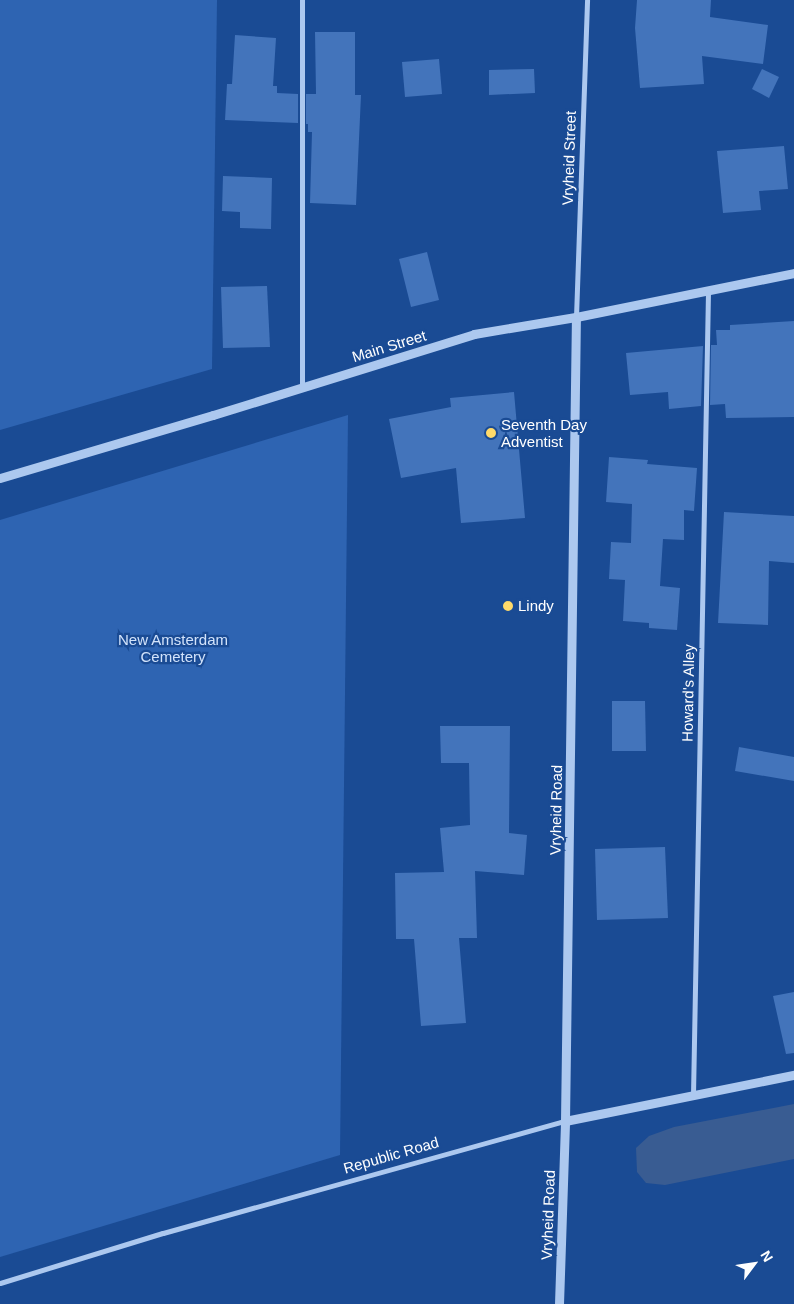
<!DOCTYPE html>
<style>
body{margin:0}
#map{position:relative;width:794px;height:1304px;overflow:hidden;background:#1a4b94;font-family:Arial,sans-serif}
div>[style]{position:absolute}
.green>*{inset:0;background:#2e64b2}
.water>*{inset:0;background:#395c92}
.building>*{inset:0;background:#4374bb}
.minor>*{height:5px;margin:-2.5px;padding:0 2.5px;transform-origin:2.5px;border-radius:2.5px;background:#acc8ef}
.tertiary>*{height:9px;margin:-4.5px;padding:0 4.5px;transform-origin:4.5px;border-radius:4.5px;background:#acc8ef}
.dots>*{width:14px;height:14px;translate:-50% -50%;box-sizing:border-box;border:2px solid #1a4b94;border-radius:50%}
span{translate:-50% -50%;white-space:nowrap;text-align:center;line-height:1.15;-webkit-text-stroke:4.5px #1a4b94;paint-order:stroke}
.street-label{font-size:15px;color:#fff}
.poi-label{font-size:15px;color:#fff}
.left{translate:0 -50%;text-align:left}
.park-label{font-size:15px;color:#d2e3fb}
.north{position:absolute;left:729px;top:1239px;width:50px;height:50px;-webkit-text-stroke:4px #1a4b94;paint-order:stroke;rotate:59deg;font-size:14px;font-weight:700;line-height:20px;text-align:center;color:#fff}
.north::after{content:'';display:block;margin:auto;width:18px;height:22px;background:#fff;clip-path:polygon(50% 0,100% 100%,50% 72%,0 100%)}
</style>
<div id="map">
<div class="green">
<i style="clip-path:polygon(0 0,217px 0,212px 369px,0 430px)"></i>
<i style="clip-path:polygon(348px 415px,340px 1155px,0 1257px,0 520px)"></i>
</div>
<div class="water">
<i style="clip-path:polygon(794px 1104px,794px 1159px,665px 1185px,646px 1183px,637px 1172px,636px 1148px,649px 1136px,674px 1127px)"></i>
</div>
<div class="building">
<i style="clip-path:polygon(637px 0,711px 0,710px 17px,768px 25px,763px 64px,702px 56px,704px 84px,640px 88px,635px 28px)"></i>
<i style="clip-path:polygon(315px 32px,355px 32px,355px 95px,361px 95px,356px 205px,310px 203px,312px 132px,308px 132px,308px 124px,306px 124px,306px 94px,316px 94px)"></i>
<i style="clip-path:polygon(235px 35px,276px 38px,273px 86px,277px 86px,277px 93px,298px 94px,298px 123px,225px 120px,227px 84px,232px 84px)"></i>
<i style="clip-path:polygon(439px 59px,442px 94px,405px 97px,402px 62px)"></i>
<i style="clip-path:polygon(534px 69px,535px 93px,489px 95px,489px 70px)"></i>
<i style="clip-path:polygon(762px 69px,779px 77px,769px 98px,752px 89px)"></i>
<i style="clip-path:polygon(784px 146px,788px 189px,759px 191px,761px 210px,723px 213px,717px 151px)"></i>
<i style="clip-path:polygon(223px 176px,272px 178px,271px 229px,240px 228px,240px 212px,222px 211px)"></i>
<i style="clip-path:polygon(427px 252px,439px 300px,411px 307px,399px 259px)"></i>
<i style="clip-path:polygon(267px 286px,270px 347px,223px 348px,221px 287px)"></i>
<i style="clip-path:polygon(794px 321px,794px 417px,726px 418px,725px 404px,710px 405px,711px 345px,717px 345px,716px 330px,730px 330px,730px 325px)"></i>
<i style="clip-path:polygon(703px 346px,701px 406px,669px 409px,668px 392px,630px 395px,626px 353px)"></i>
<i style="clip-path:polygon(514px 392px,525px 518px,461px 523px,456px 468px,401px 478px,389px 419px,451px 407px,450px 398px)"></i>
<i style="clip-path:polygon(609px 457px,648px 460px,647px 464px,697px 468px,694px 511px,684px 510px,684px 540px,663px 539px,660px 586px,680px 588px,677px 630px,649px 628px,649px 623px,623px 621px,625px 580px,609px 579px,611px 542px,631px 543px,632px 504px,606px 502px)"></i>
<i style="clip-path:polygon(724px 512px,794px 516px,794px 563px,769px 561px,768px 625px,718px 623px)"></i>
<i style="clip-path:polygon(612px 701px,645px 701px,646px 751px,612px 751px)"></i>
<i style="clip-path:polygon(440px 726px,510px 726px,509px 833px,527px 835px,524px 875px,475px 871px,477px 938px,459px 938px,466px 1023px,421px 1026px,414px 939px,396px 939px,395px 873px,444px 872px,440px 828px,470px 825px,469px 763px,441px 763px)"></i>
<i style="clip-path:polygon(739px 747px,794px 757px,794px 781px,735px 771px)"></i>
<i style="clip-path:polygon(665px 847px,668px 918px,597px 920px,595px 849px)"></i>
<i style="clip-path:polygon(794px 992px,794px 1053px,786px 1054px,773px 996px)"></i>
</div>
<div class="minor">
<i style="left:576px;top:317px;width:317px;rotate:-88deg"></i>
<i style="left:302px;top:387px;width:387px;rotate:-90deg"></i>
<i style="left:693px;top:1095px;width:805px;rotate:-88.93deg"></i>
<i style="left:0;top:1283px;width:170px;rotate:-17.1deg"></i>
<i style="left:163px;top:1233px;width:417px;rotate:-15.6deg"></i>
</div>
<div class="tertiary">
<i style="left:0;top:478px;width:222px;rotate:-16.5deg"></i>
<i style="left:213px;top:415px;width:273px;rotate:-17.2deg"></i>
<i style="left:474px;top:334px;width:103px;rotate:-9.5deg"></i>
<i style="left:576px;top:317px;width:222px;rotate:-11.4deg"></i>
<i style="left:565px;top:1121px;width:234px;rotate:-11.4deg"></i>
<i style="left:559px;top:1304px;width:183px;rotate:-88.1deg"></i>
<i style="left:565px;top:1121px;width:804px;rotate:-89.22deg"></i>
</div>
<div class="dots">
<i style="left:491px;top:433px;background:#ffda6a"></i>
<i style="left:508px;top:606px;background:#ffda6a"></i>
</div>
<div class="street-label">
<span style="left:569px;top:158px;rotate:-88deg">Vryheid Street</span>
<span style="left:389px;top:346px;rotate:-17deg">Main Street</span>
<span style="left:688px;top:693px;rotate:-89deg">Howard's Alley</span>
<span style="left:556px;top:810px;rotate:-89deg">Vryheid Road</span>
<span style="left:391px;top:1155px;rotate:-16deg">Republic Road</span>
<span style="left:548px;top:1215px;rotate:-88deg">Vryheid Road</span>
</div>
<div class="poi-label">
<span class="left" style="left:501px;top:433px">Seventh Day<br>Adventist</span>
<span class="left" style="left:518px;top:606px">Lindy</span>
</div>
<div class="park-label">
<span style="left:173px;top:648px">New Amsterdam<br>Cemetery</span>
</div>
<div class="north">N</div>
</div>
